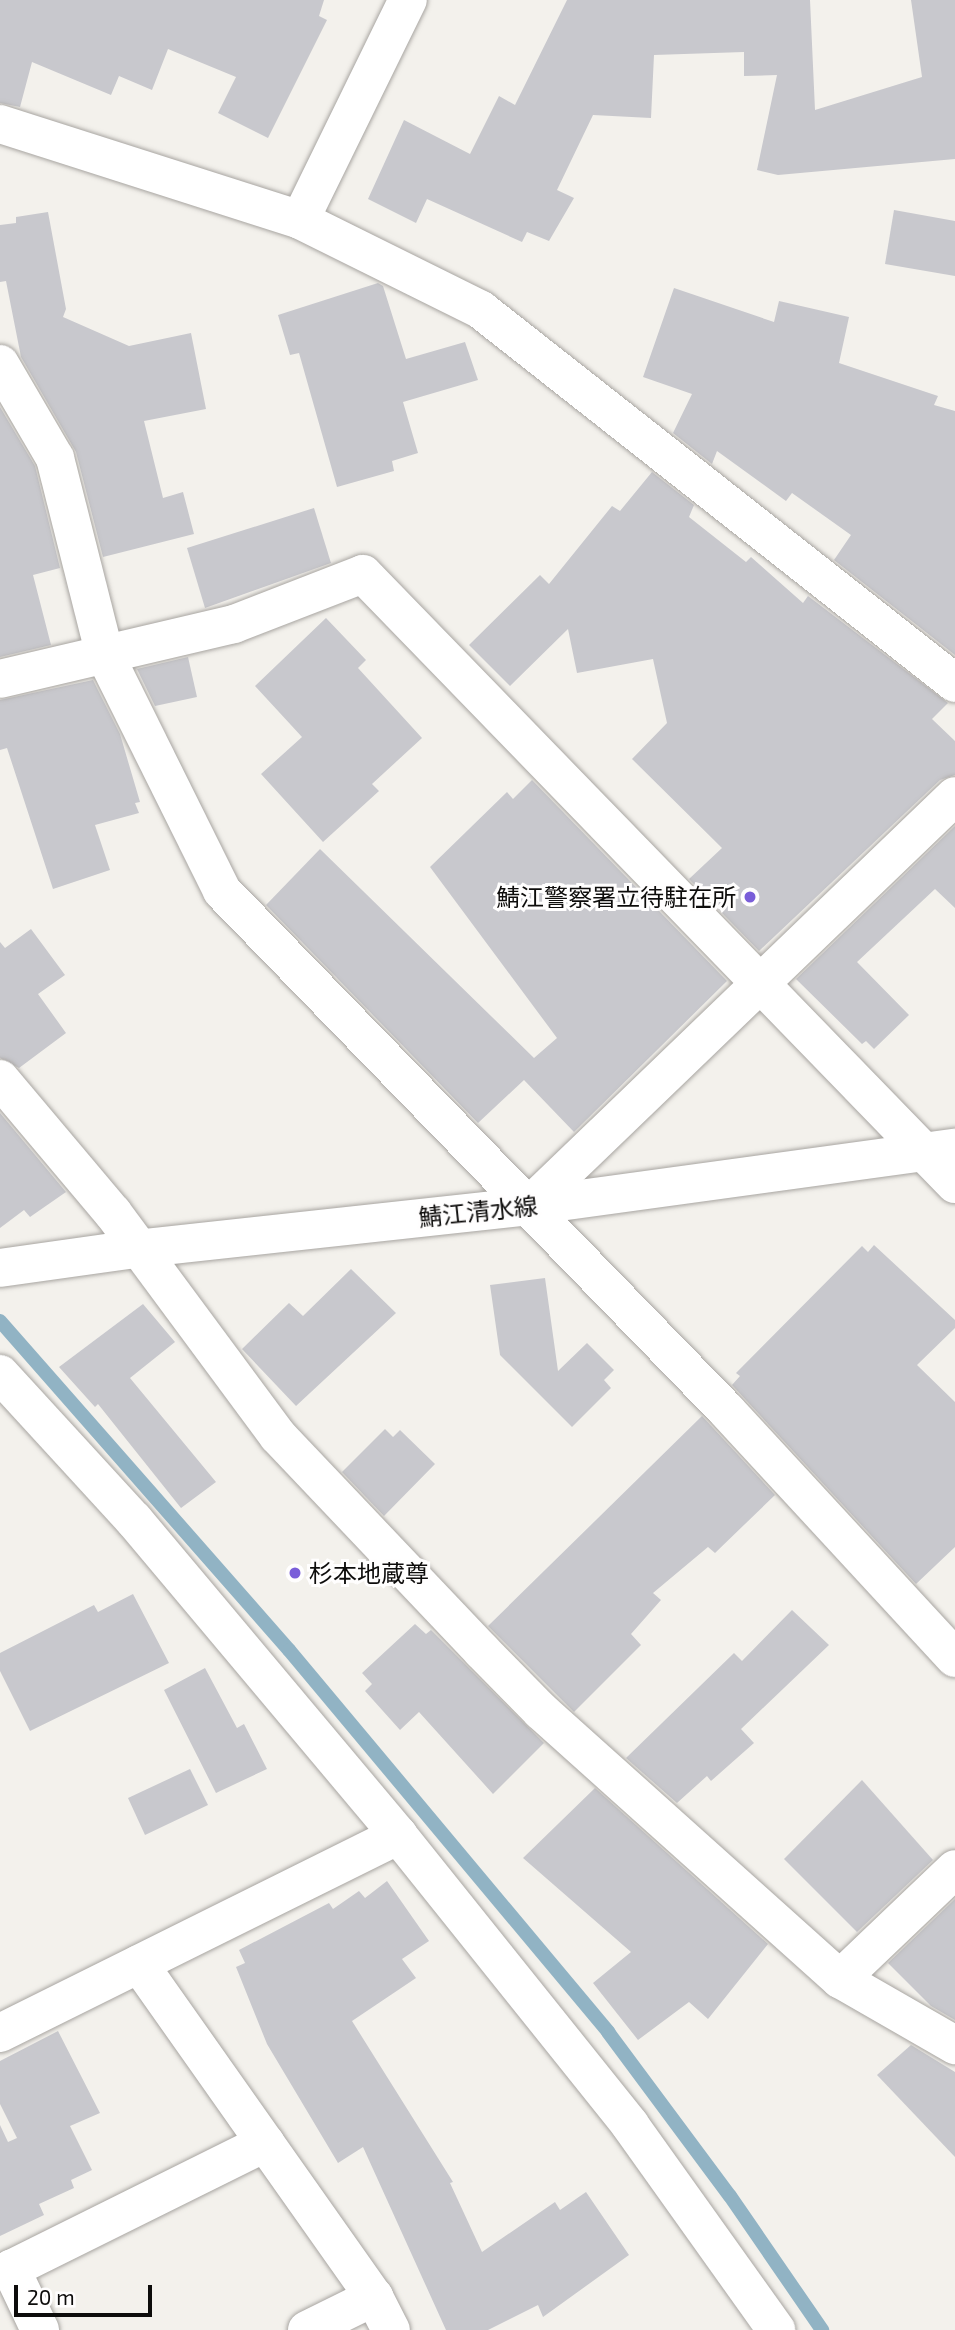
<!DOCTYPE html>
<meta charset="utf-8">
<style>
body{margin:0}
#map{position:relative;width:955px;height:2330px;overflow:hidden;background:#f3f1ec;font-family:"Exo 2","Noto Sans JP",sans-serif}
div>[style]{position:absolute}
.stream>*{height:14px;margin:-7px;padding:0 7px;transform-origin:7px;border-radius:7px;background:#91b3c4}
.building>*{inset:0;background:#c8c8cd}
.roads{filter:drop-shadow(0 0 2px #a8a5a1) drop-shadow(0 0 2px #a8a5a1)}
.minor>*{height:38px;margin:-19px;padding:0 19px;transform-origin:19px;border-radius:19px;background:#fff}
.major>*{height:38px;margin:-19px;padding:0 19px;transform-origin:19px;border-radius:19px;background:#fff}
.dots>*{width:19px;height:19px;translate:-50% -50%;box-sizing:border-box;border:4px solid #fffefe;border-radius:50%}
span{translate:-50% -50%;white-space:nowrap;text-align:center;line-height:1.15;-webkit-text-stroke:6px #fffefe;paint-order:stroke}
.poi-label{font-size:24px;color:#0d0c0b}
.right{translate:-100% -50%;text-align:right}
.left{translate:0 -50%;text-align:left}
.street-label{font-size:24px;color:#0d0c0b}
.scale{position:absolute;left:14px;top:2285px;width:138px;height:32px;box-sizing:border-box;border:4px solid #0d0c0b;border-top:0;padding-left:9px;font-size:21px;line-height:24px;white-space:nowrap;color:#0d0c0b;-webkit-text-stroke:5px #fffefe;paint-order:stroke}
</style>
<div id="map">
<div class="stream">
<i style="left:0;top:1321px;width:438px;rotate:48.7deg"></i>
<i style="left:289px;top:1650px;width:498px;rotate:50.1deg"></i>
<i style="left:608px;top:2032px;width:204px;rotate:53.4deg"></i>
<i style="left:730px;top:2196px;width:163px;rotate:55.5deg"></i>
</div>
<div class="building">
<i style="clip-path:polygon(0 0,324px 0,319px 16px,327px 20px,268px 138px,218px 113px,236px 77px,168px 49px,152px 90px,119px 76px,111px 95px,32px 62px,20px 107px,0 103px)"></i>
<i style="clip-path:polygon(567px 0,810px 0,815px 110px,922px 77px,911px 0,955px 0,955px 159px,778px 175px,757px 170px,777px 75px,744px 76px,744px 52px,654px 55px,651px 118px,593px 115px,557px 190px,574px 198px,549px 241px,527px 232px,522px 242px,427px 199px,416px 223px,368px 199px,404px 120px,470px 154px,499px 96px,515px 105px)"></i>
<i style="clip-path:polygon(894px 210px,955px 221px,955px 276px,885px 264px)"></i>
<i style="clip-path:polygon(48px 212px,66px 309px,63px 317px,129px 346px,191px 333px,206px 409px,144px 421px,163px 498px,183px 492px,194px 534px,103px 557px,76px 452px,21px 357px,6px 281px,0 282px,0 225px,16px 223px,16px 217px)"></i>
<i style="clip-path:polygon(378px 283px,383px 286px,406px 359px,465px 342px,478px 380px,403px 402px,418px 453px,392px 461px,394px 471px,337px 487px,299px 353px,290px 355px,278px 315px)"></i>
<i style="clip-path:polygon(674px 288px,774px 322px,779px 301px,849px 317px,839px 363px,938px 396px,934px 405px,955px 411px,955px 655px,834px 560px,851px 535px,792px 493px,786px 501px,717px 451px,712px 464px,673px 433px,692px 394px,643px 377px)"></i>
<i style="clip-path:polygon(0 407px,35px 466px,60px 568px,33px 575px,51px 645px,0 657px)"></i>
<i style="clip-path:polygon(652px 472px,694px 505px,689px 517px,746px 562px,751px 557px,803px 603px,808px 596px,948px 703px,932px 719px,955px 741px,955px 775px,940px 780px,759px 951px,689px 879px,722px 848px,632px 759px,667px 723px,653px 659px,577px 673px,568px 629px,510px 686px,469px 645px,540px 575px,549px 584px,612px 506px,620px 511px)"></i>
<i style="clip-path:polygon(314px 508px,331px 563px,205px 608px,187px 548px)"></i>
<i style="clip-path:polygon(326px 618px,366px 660px,358px 668px,422px 738px,372px 784px,379px 791px,323px 842px,261px 774px,302px 737px,255px 686px)"></i>
<i style="clip-path:polygon(188px 657px,197px 697px,155px 706px,137px 669px)"></i>
<i style="clip-path:polygon(93px 680px,120px 734px,140px 802px,135px 803px,139px 813px,95px 825px,110px 870px,53px 889px,7px 748px,0 750px,0 700px)"></i>
<i style="clip-path:polygon(532px 780px,727px 981px,574px 1132px,524px 1080px,478px 1123px,266px 905px,320px 849px,534px 1058px,557px 1038px,430px 867px,507px 792px,513px 799px)"></i>
<i style="clip-path:polygon(955px 826px,955px 908px,935px 889px,857px 962px,909px 1015px,874px 1049px,866px 1041px,862px 1044px,796px 979px)"></i>
<i style="clip-path:polygon(31px 929px,65px 975px,38px 994px,66px 1033px,19px 1068px,0 1058px,0 942px,5px 948px)"></i>
<i style="clip-path:polygon(0 1113px,66px 1192px,30px 1217px,24px 1210px,0 1228px)"></i>
<i style="clip-path:polygon(874px 1245px,955px 1320px,955px 1328px,917px 1365px,955px 1402px,955px 1547px,916px 1584px,732px 1385px,740px 1376px,736px 1373px,862px 1246px,868px 1252px)"></i>
<i style="clip-path:polygon(351px 1269px,396px 1313px,296px 1406px,242px 1349px,289px 1303px,303px 1316px)"></i>
<i style="clip-path:polygon(545px 1278px,558px 1371px,587px 1343px,614px 1370px,604px 1380px,611px 1388px,572px 1427px,500px 1355px,490px 1285px)"></i>
<i style="clip-path:polygon(143px 1304px,175px 1342px,130px 1378px,216px 1482px,181px 1508px,98px 1404px,95px 1407px,59px 1367px)"></i>
<i style="clip-path:polygon(702px 1416px,775px 1495px,715px 1553px,708px 1547px,653px 1593px,661px 1600px,631px 1634px,641px 1645px,574px 1712px,488px 1626px)"></i>
<i style="clip-path:polygon(385px 1429px,393px 1437px,400px 1430px,435px 1464px,384px 1516px,342px 1472px)"></i>
<i style="clip-path:polygon(133px 1594px,169px 1663px,30px 1731px,0 1671px,0 1653px,94px 1605px,98px 1612px)"></i>
<i style="clip-path:polygon(792px 1610px,829px 1645px,741px 1729px,754px 1743px,711px 1781px,707px 1776px,677px 1803px,626px 1758px,734px 1653px,742px 1661px)"></i>
<i style="clip-path:polygon(415px 1624px,426px 1634px,431px 1630px,544px 1743px,493px 1794px,419px 1712px,400px 1730px,365px 1691px,372px 1684px,362px 1673px)"></i>
<i style="clip-path:polygon(205px 1668px,237px 1728px,244px 1724px,267px 1769px,216px 1793px,164px 1690px)"></i>
<i style="clip-path:polygon(190px 1769px,208px 1805px,145px 1835px,128px 1798px)"></i>
<i style="clip-path:polygon(862px 1780px,933px 1860px,857px 1932px,784px 1859px)"></i>
<i style="clip-path:polygon(595px 1788px,768px 1944px,708px 2019px,689px 2002px,638px 2040px,593px 1983px,631px 1952px,523px 1858px)"></i>
<i style="clip-path:polygon(387px 1881px,429px 1941px,402px 1959px,416px 1978px,352px 2021px,453px 2182px,450px 2183px,482px 2252px,555px 2202px,560px 2210px,586px 2192px,629px 2255px,543px 2317px,538px 2305px,488px 2330px,446px 2330px,363px 2147px,338px 2163px,267px 2044px,236px 1967px,245px 1963px,239px 1950px,329px 1903px,333px 1909px,359px 1891px,365px 1898px)"></i>
<i style="clip-path:polygon(955px 1899px,955px 2020px,931px 2006px,888px 1963px)"></i>
<i style="clip-path:polygon(58px 2031px,100px 2113px,70px 2126px,92px 2170px,71px 2180px,74px 2188px,39px 2204px,44px 2215px,0 2236px,0 2125px,8px 2142px,17px 2138px,0 2104px,0 2061px)"></i>
<i style="clip-path:polygon(911px 2045px,955px 2072px,955px 2157px,877px 2075px)"></i>
</div>
<div class="roads">
<div class="minor">
<i style="left:0;top:124px;width:315px;rotate:17.7deg"></i>
<i style="left:300px;top:220px;width:202px;rotate:26.4deg"></i>
<i style="left:481px;top:310px;width:603px;rotate:38.2deg"></i>
<i style="left:300px;top:220px;width:245px;rotate:-63.9deg"></i>
<i style="left:0;top:364px;width:109px;rotate:59.7deg"></i>
<i style="left:55px;top:458px;width:203px;rotate:75.8deg"></i>
<i style="left:105px;top:655px;width:263px;rotate:63.6deg"></i>
<i style="left:222px;top:891px;width:725px;rotate:45.84deg"></i>
<i style="left:727px;top:1411px;width:336px;rotate:47.3deg"></i>
<i style="left:0;top:679px;width:240px;rotate:-13.2deg"></i>
<i style="left:234px;top:624px;width:138px;rotate:-21.2deg"></i>
<i style="left:363px;top:574px;width:850px;rotate:45.86deg"></i>
<i style="left:0;top:1079px;width:175px;rotate:49.9deg"></i>
<i style="left:113px;top:1213px;width:277px;rotate:53.5deg"></i>
<i style="left:278px;top:1436px;width:296px;rotate:46.5deg"></i>
<i style="left:482px;top:1651px;width:84px;rotate:45.5deg"></i>
<i style="left:541px;top:1711px;width:402px;rotate:41.9deg"></i>
<i style="left:840px;top:1979px;width:133px;rotate:29.9deg"></i>
<i style="left:529px;top:1206px;width:591px;rotate:-43.9deg"></i>
<i style="left:0;top:1374px;width:198px;rotate:47.5deg"></i>
<i style="left:134px;top:1520px;width:411px;rotate:50deg"></i>
<i style="left:398px;top:1835px;width:371px;rotate:51.3deg"></i>
<i style="left:630px;top:2125px;width:252px;rotate:54.5deg"></i>
<i style="left:139px;top:1964px;width:408px;rotate:54.8deg"></i>
<i style="left:374px;top:2297px;width:37px;rotate:63deg"></i>
<i style="left:840px;top:1979px;width:159px;rotate:-43.7deg"></i>
<i style="left:0;top:2033px;width:445px;rotate:-26.4deg"></i>
<i style="left:40px;top:2330px;width:68px;rotate:-115.4deg"></i>
<i style="left:11px;top:2269px;width:284px;rotate:-26.4deg"></i>
<i style="left:307px;top:2330px;width:75px;rotate:-26.2deg"></i>
</div>
<div class="major">
<i style="left:0;top:1268px;width:136px;rotate:-8deg"></i>
<i style="left:135px;top:1249px;width:396px;rotate:-6.2deg"></i>
<i style="left:529px;top:1206px;width:430px;rotate:-7.8deg"></i>
</div>
</div>
<div class="dots">
<i style="left:750px;top:897px;background:#7a5ed9"></i>
<i style="left:295px;top:1573px;background:#7a5ed9"></i>
</div>
<div class="poi-label">
<span class="right" style="left:736px;top:897px">鯖江警察署立待駐在所</span>
<span class="left" style="left:309px;top:1573px">杉本地蔵尊</span>
</div>
<div class="street-label">
<span style="left:478px;top:1211px;rotate:-6deg">鯖江清水線</span>
</div>
<div class="scale">20 m</div>
</div>
